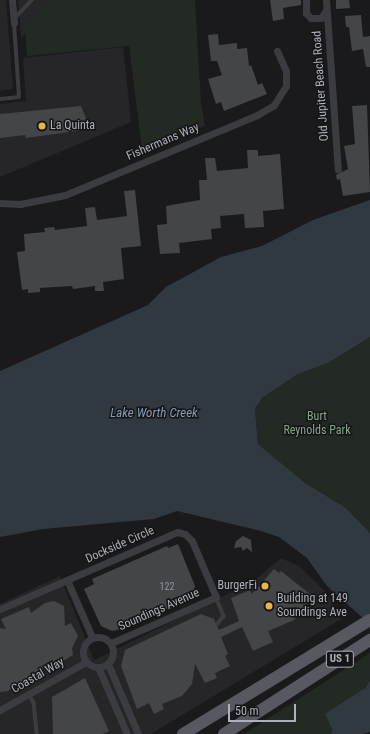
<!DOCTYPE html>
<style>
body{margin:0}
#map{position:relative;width:370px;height:734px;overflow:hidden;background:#1a1a1c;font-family:"Roboto Condensed",sans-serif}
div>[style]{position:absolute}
.built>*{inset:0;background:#262629}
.green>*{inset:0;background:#222a23}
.water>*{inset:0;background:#303940}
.building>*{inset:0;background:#444549}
.service>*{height:3.5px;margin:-1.75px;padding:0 1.75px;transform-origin:1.75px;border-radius:1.75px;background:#3b3c41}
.minor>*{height:7px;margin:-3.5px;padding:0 3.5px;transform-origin:3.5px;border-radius:3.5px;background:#3b3c41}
.minor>.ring{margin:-3.5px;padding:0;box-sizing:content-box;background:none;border:7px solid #3b3c41;border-radius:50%}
.primary>*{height:12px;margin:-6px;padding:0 6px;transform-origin:6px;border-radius:6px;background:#585960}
.dots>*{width:11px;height:11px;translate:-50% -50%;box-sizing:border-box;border:2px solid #151517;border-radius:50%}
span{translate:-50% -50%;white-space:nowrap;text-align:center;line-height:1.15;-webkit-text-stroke:3px #151517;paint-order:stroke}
.number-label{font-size:10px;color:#93969e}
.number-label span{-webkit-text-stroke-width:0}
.shield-label span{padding:1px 3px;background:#151517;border:1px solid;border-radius:3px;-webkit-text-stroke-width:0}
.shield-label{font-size:11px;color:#adb1bb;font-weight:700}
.street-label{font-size:12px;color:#adb1bb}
.poi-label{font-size:12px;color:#adb1bb}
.left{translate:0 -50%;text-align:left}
.right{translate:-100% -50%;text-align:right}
.park-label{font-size:12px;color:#86a588}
.water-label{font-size:13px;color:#879eb4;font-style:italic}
.scale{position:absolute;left:228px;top:704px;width:68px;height:18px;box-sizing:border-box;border:2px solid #adb1bb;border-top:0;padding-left:5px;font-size:12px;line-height:14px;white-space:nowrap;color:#adb1bb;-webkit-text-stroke:3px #151517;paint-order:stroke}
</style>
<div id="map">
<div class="built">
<i style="clip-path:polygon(0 0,6px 0,13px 89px,0 91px)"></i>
<i style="clip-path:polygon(18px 0,66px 0,21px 38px)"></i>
<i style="clip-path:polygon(123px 47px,131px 122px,0 177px,0 104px,26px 101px,23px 58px)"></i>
<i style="clip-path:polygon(281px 558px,299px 566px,327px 593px,341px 619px,151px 734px,0 734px,0 604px,60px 576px,94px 660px,254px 581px)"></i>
</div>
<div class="green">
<i style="clip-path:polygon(48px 0,195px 0,201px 103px,205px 126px,142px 149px,129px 46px,27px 56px,25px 23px,38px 13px)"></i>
<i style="clip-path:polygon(370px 337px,370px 533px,346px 508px,305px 483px,258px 444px,255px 409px,262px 398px,298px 374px,328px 363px)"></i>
<i style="clip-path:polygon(370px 653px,370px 681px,332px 729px,331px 734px,244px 734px)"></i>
</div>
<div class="water">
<i style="clip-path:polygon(370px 200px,370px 337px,328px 363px,298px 374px,262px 398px,255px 409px,258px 444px,305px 483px,346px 508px,370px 533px,370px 627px,364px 619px,327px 586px,307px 558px,279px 537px,261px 531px,177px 511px,154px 519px,43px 529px,0 537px,0 371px,148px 305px,166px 287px,221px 257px,262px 246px,313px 220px)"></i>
<i style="clip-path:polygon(370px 681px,370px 732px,363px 734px,331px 734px,332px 729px,325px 714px,365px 688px)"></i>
</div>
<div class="building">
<i style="clip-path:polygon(270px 0,301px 0,301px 5px,283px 8px,284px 19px,273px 21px)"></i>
<i style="clip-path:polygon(336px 0,349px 0,350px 8px,336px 9px)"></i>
<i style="clip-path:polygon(361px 15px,363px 37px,370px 36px,370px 67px,366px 67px,363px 49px,352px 51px,349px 27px,346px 27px,345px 16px)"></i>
<i style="clip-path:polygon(218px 34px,219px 45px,237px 43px,237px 49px,247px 48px,249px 66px,251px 65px,258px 85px,262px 83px,267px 94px,224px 111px,221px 102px,216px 104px,208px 79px,222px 75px,217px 61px,211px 61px,208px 35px)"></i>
<i style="clip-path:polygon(367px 105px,370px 192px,343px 196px,340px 179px,337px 180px,336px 175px,348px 169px,344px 146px,355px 144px,352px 106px)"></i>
<i style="clip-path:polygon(81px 106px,87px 121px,83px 122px,84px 130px,26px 138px,25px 135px,0 138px,0 114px)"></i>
<i style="clip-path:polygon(247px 150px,258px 150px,258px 156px,280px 154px,284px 209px,263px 211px,264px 227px,245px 228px,244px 214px,220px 216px,221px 228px,211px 229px,212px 239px,179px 243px,180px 253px,160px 254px,157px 225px,167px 224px,166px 206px,200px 200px,199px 180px,207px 180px,205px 158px,215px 158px,217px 171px,248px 168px)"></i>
<i style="clip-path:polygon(135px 190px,141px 246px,121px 248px,124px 279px,103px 282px,104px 291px,95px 291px,95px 286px,73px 289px,72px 286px,40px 288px,40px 292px,28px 293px,28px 289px,22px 290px,17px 252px,25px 251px,24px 234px,45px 232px,44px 228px,54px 227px,55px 230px,87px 226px,85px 208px,95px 207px,97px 220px,127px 216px,124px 191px)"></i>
<i style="clip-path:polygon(243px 536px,251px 540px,252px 552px,247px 548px,243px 551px,241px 547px,234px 548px,236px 541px)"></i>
<i style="clip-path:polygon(178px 544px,195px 586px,191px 598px,122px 629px,112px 631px,101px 626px,84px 589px,94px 584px,92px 579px,167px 546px,168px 548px)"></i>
<i style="clip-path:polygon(274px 569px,279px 573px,281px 571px,311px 595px,308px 598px,310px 600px,294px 620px,268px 631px,273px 642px,253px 651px,242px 627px,221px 637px,228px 654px,225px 656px,230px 666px,215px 673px,217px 678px,205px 683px,195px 664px,192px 684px,182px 696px,162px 704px,164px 709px,154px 714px,149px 703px,137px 709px,121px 666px,125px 650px,201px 614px,214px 619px,219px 630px,239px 621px,231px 598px,250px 590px,252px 594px)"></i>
<i style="clip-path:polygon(54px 601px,64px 606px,65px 626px,71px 623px,78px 636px,72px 648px,73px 655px,48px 670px,46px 666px,8px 691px,0 692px,0 628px,6px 629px,1px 619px,29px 607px,31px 613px,45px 603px)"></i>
<i style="clip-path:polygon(85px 678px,109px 731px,103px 734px,53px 734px,52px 697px)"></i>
</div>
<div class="service">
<i style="left:14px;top:19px;width:26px;rotate:-47deg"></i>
<i style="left:0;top:99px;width:19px;rotate:-6deg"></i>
<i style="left:19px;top:97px;width:74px;rotate:-93.9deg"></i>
<i style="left:216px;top:597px;width:21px;rotate:67deg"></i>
<i style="left:224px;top:616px;width:10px;rotate:127deg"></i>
<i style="left:29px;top:694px;width:10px;rotate:61deg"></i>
<i style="left:34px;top:703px;width:31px;rotate:84deg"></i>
</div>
<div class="minor">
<i style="left:12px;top:0;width:23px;rotate:85deg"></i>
<i style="left:306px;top:0;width:13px;rotate:90deg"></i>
<i style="left:306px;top:13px;width:7px;rotate:45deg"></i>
<i style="left:311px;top:18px;width:10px"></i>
<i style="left:321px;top:18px;width:9px;rotate:-58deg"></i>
<i style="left:326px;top:0;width:170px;rotate:86deg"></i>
<i style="left:0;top:203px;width:20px;rotate:3deg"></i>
<i style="left:20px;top:204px;width:46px;rotate:-11.3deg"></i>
<i style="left:65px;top:195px;width:208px;rotate:-22.6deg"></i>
<i style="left:257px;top:115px;width:20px;rotate:-30deg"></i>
<i style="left:274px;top:105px;width:22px;rotate:-58deg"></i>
<i style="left:286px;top:86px;width:15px;rotate:-90deg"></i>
<i style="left:286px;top:71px;width:22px;rotate:-114deg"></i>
<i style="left:67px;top:580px;width:62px;rotate:66.3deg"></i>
<i style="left:0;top:609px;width:185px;rotate:-23.5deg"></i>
<i style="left:170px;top:535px;width:8px;rotate:-23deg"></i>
<i style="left:177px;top:532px;width:8px;rotate:14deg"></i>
<i style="left:185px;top:534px;width:10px;rotate:45deg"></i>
<i style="left:192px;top:541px;width:61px;rotate:66.8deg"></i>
<i style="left:216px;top:597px;width:115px;rotate:156.3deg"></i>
<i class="ring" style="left:83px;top:637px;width:23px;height:23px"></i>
<i style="left:108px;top:664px;width:76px;rotate:66.8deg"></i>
<i style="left:98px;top:667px;width:73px;rotate:66.6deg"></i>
<i style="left:0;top:710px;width:98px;rotate:-29.2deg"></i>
</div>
<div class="primary">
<i style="left:183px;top:734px;width:219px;rotate:-31.4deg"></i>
<i style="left:224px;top:734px;width:174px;rotate:-32.8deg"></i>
</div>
<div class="dots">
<i style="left:42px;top:126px;background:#eab544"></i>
<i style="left:265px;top:586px;background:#eab544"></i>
<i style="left:269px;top:606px;background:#eab544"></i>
</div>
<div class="number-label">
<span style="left:167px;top:587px">122</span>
</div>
<div class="shield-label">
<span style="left:340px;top:659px">US 1</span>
</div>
<div class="street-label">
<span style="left:321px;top:86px;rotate:-94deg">Old Jupiter Beach Road</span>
<span style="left:163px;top:142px;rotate:-23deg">Fishermans Way</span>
<span style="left:120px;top:545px;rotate:-24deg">Dockside Circle</span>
<span style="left:159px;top:610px;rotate:-24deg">Soundings Avenue</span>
<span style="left:38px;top:676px;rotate:-30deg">Coastal Way</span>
</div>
<div class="poi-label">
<span class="left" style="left:50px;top:126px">La Quinta</span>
<span class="right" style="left:257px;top:586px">BurgerFi</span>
<span class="left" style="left:277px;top:606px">Building at 149<br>Soundings Ave</span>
</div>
<div class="park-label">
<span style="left:317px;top:424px">Burt<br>Reynolds Park</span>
</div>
<div class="water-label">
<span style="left:154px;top:413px">Lake Worth Creek</span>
</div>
<div class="scale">50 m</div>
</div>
